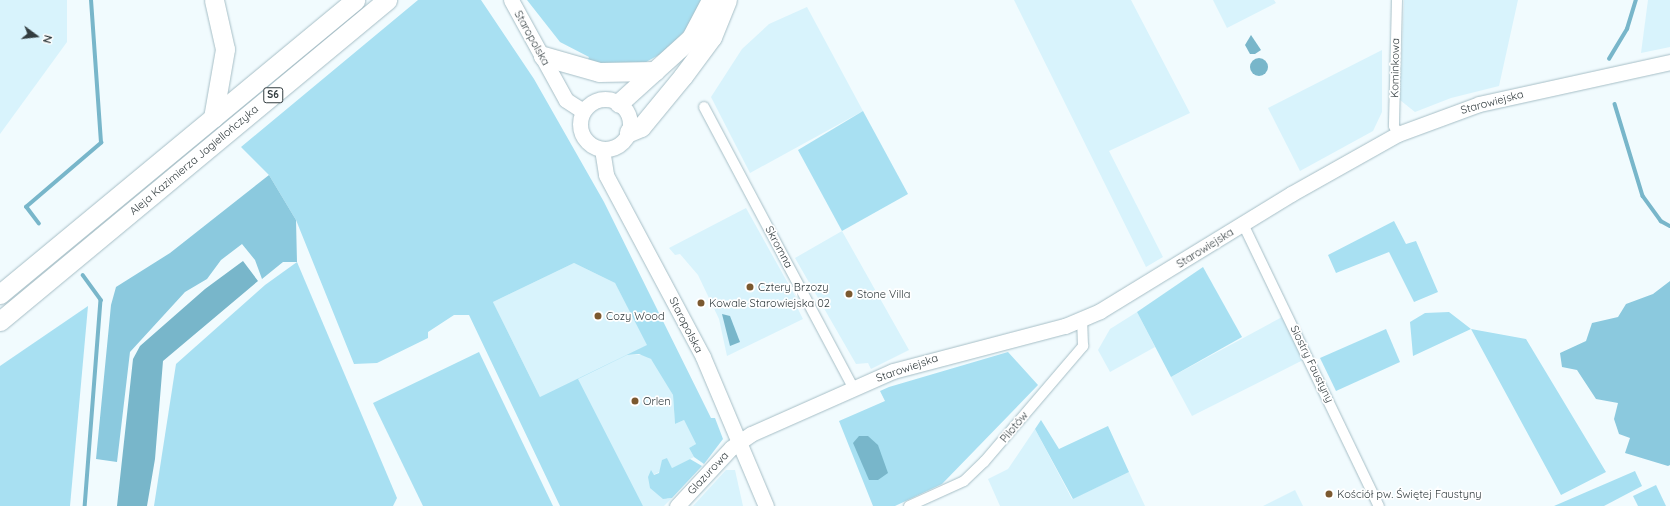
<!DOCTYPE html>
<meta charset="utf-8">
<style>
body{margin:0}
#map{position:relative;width:1670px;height:506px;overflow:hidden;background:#f1fbfe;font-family:Quicksand,sans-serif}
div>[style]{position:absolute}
.built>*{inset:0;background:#d8f3fc}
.green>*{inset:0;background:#a8e0f2}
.forest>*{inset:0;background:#8bc9de}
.water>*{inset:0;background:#78b6ca}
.round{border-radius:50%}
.stream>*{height:3.5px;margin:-1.75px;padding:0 1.75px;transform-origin:1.75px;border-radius:1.75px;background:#78b6ca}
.roads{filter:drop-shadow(0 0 1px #a6bec6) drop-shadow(0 0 1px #a6bec6)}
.street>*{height:10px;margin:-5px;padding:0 5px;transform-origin:5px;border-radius:5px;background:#fff}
.secondary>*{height:15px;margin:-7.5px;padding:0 7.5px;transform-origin:7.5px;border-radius:7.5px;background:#fff}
.secondary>.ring{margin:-7.5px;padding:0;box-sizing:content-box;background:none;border:15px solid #fff;border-radius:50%}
.highway>*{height:19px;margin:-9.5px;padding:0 9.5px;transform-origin:9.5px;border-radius:9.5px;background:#fff}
.dots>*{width:11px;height:11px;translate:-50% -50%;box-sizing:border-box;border:2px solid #fff;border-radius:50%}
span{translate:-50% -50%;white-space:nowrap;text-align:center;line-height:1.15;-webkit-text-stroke:3.5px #fff;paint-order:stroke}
.shield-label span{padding:1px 3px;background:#fff;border:1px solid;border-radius:3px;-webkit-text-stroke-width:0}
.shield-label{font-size:10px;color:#323c3f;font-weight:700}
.street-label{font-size:11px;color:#323c3f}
.poi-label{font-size:11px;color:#323c3f}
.left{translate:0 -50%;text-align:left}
.north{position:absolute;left:16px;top:16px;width:40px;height:40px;-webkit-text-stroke:3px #fff;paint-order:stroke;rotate:105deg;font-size:11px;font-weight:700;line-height:16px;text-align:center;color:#323c3f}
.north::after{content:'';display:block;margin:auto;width:14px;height:18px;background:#323c3f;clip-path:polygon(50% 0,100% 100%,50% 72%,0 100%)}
</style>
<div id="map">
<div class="built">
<i style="clip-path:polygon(0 0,67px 0,67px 42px,0 134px)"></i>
<i style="clip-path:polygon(1014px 0,1131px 0,1190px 113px,1109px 151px,1163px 257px,1146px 267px)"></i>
<i style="clip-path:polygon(1213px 0,1274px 0,1276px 3px,1227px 28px)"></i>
<i style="clip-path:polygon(1404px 0,1518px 0,1499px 86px,1451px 98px,1415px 112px,1400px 100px)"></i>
<i style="clip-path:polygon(1648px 0,1670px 0,1670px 47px,1641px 53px)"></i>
<i style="clip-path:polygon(807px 7px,863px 111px,750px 173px,711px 97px,742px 49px,769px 24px)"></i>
<i style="clip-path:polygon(1382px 50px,1382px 112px,1373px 131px,1300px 171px,1268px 108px)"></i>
<i style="clip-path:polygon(746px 208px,799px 303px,796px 305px,803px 319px,727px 356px,719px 319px,698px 275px,680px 254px,675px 255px,669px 248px)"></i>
<i style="clip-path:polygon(842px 231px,909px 350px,871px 369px,868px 363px,856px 364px,795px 258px)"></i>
<i style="clip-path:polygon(574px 263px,615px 283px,648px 345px,628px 355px,645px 355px,656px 363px,673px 395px,675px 424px,684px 420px,696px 444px,689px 448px,694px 457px,672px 468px,667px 458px,659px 472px,653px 475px,651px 471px,667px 499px,672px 498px,664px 506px,643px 506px,540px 397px,493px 302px)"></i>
<i style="clip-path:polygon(1137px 312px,1155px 347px,1110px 372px,1098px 350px,1110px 329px)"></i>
<i style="clip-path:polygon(1282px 317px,1303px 360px,1192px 416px,1171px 377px)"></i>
<i style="clip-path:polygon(1035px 429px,1072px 499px,1129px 472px,1145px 506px,1000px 506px,988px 479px,1008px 469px)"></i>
<i style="clip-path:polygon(726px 470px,735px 470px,743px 506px,693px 506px)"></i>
<i style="clip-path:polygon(1295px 490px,1303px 506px,1263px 506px)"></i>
</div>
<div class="green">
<i style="clip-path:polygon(evenodd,418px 0,481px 0,534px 79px,604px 202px,711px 418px,715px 418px,723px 439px,704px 464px,694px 457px,689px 448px,696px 444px,684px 420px,675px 424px,673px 395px,651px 359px,639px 354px,627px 355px,578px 379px,643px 506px,560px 506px,469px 315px,454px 315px,428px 332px,428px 338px,377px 363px,354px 364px,296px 220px,269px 175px,241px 147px,418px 0,574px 263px,615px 283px,647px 345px,540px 397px,493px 302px,574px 263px)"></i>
<i style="clip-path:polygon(527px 0,702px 0,694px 21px,666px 51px,646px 62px,627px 65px,587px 62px,589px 57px,560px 42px)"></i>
<i style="clip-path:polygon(863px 111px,908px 194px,842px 231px,798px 150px)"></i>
<i style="clip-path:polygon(1394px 221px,1406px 244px,1416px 241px,1438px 292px,1414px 302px,1389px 252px,1336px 273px,1328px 255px)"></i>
<i style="clip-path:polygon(297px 262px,397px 498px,393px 506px,154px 506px,176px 364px,265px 285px)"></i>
<i style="clip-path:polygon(1203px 267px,1242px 337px,1171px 377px,1137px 312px)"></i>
<i style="clip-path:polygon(88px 306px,70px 506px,0 506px,0 366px)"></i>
<i style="clip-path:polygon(1449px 312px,1471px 329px,1526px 339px,1606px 472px,1561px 495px,1471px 329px,1413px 356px,1410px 322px,1425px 313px)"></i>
<i style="clip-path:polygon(1386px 329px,1400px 362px,1336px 391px,1320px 358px)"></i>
<i style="clip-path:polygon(479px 352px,553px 506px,423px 506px,373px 403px)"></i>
<i style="clip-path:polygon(1008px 352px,1038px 385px,942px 484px,895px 506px,873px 506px,839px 421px,885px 401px,880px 391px,889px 387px)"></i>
<i style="clip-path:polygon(1041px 420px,1059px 449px,1108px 426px,1129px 472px,1073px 499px,1035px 429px)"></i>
<i style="clip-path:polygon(667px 458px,672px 468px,690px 459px,702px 466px,672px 498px,663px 499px,650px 488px,648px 477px,651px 470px,654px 475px,659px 473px,662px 460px)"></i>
<i style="clip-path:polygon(1635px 471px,1642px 486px,1604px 506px,1554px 506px)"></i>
<i style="clip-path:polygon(1656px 485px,1666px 506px,1638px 506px,1633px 496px)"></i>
</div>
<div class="forest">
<i style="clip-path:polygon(269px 175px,296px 220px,297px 262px,283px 262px,262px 279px,255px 260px,242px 244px,221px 260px,207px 279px,185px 292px,130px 352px,117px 462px,96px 459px,111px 305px,116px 287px,170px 253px)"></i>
<i style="clip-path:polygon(1670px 281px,1670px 465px,1668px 466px,1625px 453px,1630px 438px,1619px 434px,1614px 419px,1618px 403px,1596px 399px,1577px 370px,1562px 367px,1560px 353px,1586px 341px,1592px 323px,1618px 317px,1626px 304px,1653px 294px)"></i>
</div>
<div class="water">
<i style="clip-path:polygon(1251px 35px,1261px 50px,1255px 54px,1250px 54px,1245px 45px)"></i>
<i class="round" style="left:1250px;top:58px;width:18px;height:18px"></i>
<i style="clip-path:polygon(243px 261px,258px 281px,163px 361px,155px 459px,147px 506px,117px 506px,133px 359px,140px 346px,205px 289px)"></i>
<i style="clip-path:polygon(722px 314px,730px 316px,740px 342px,730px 346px)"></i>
<i style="clip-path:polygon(859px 436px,868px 436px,878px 445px,888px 473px,878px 480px,869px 480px,853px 443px)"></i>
</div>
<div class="stream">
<i style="left:1609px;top:59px;width:35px;rotate:-59deg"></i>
<i style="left:1627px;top:29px;width:30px;rotate:-73deg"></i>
<i style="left:1615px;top:104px;width:96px;rotate:73.1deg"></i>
<i style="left:1643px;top:196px;width:31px;rotate:54deg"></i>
<i style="left:1661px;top:221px;width:10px;rotate:29deg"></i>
<i style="left:39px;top:224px;width:21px;rotate:-127deg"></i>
<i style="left:26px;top:207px;width:99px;rotate:-40.5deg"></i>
<i style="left:101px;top:143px;width:143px;rotate:-94deg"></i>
<i style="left:83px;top:275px;width:31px;rotate:54deg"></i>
<i style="left:101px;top:300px;width:207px;rotate:94.4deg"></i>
</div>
<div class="roads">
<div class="street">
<i style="left:1397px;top:0;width:126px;rotate:91.4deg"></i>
<i style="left:1394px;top:126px;width:9px;rotate:63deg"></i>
<i style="left:704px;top:107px;width:317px;rotate:62deg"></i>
<i style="left:1243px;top:224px;width:313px;rotate:64.3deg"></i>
<i style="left:909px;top:506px;width:60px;rotate:-24.4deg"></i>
<i style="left:964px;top:481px;width:28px;rotate:-44deg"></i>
<i style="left:984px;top:462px;width:153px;rotate:-49.5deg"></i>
<i style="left:1083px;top:346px;width:26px;rotate:-92deg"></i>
</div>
<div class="secondary">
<i style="left:511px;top:0;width:114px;rotate:61.2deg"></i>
<i style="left:566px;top:100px;width:20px;rotate:33deg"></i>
<i class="ring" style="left:580px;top:99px;width:35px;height:35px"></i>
<i style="left:602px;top:149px;width:26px;rotate:81deg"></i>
<i style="left:606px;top:175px;width:206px;rotate:61.9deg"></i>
<i style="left:703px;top:357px;width:162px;rotate:67.1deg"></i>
<i style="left:677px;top:506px;width:79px;rotate:-47deg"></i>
<i style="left:731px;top:448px;width:24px;rotate:-35deg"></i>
<i style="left:751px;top:434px;width:155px;rotate:-23.9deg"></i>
<i style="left:893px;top:371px;width:178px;rotate:-14.7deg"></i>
<i style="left:1065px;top:326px;width:38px;rotate:-23deg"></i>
<i style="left:1100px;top:311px;width:224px;rotate:-31.5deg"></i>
<i style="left:1291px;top:194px;width:123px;rotate:-29.3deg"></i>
<i style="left:1398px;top:134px;width:86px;rotate:-20.3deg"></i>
<i style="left:1479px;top:104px;width:196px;rotate:-12.4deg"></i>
</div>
<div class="highway">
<i style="left:543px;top:56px;width:58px;rotate:15.9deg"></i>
<i style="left:599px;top:72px;width:56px;rotate:-1deg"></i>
<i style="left:619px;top:103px;width:97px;rotate:-42.1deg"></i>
<i style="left:691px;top:38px;width:43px;rotate:-62.2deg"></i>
<i style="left:213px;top:118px;width:70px;rotate:-80.1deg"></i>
<i style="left:225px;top:49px;width:50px;rotate:-102.7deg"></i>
<i style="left:629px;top:132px;width:13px;rotate:-23deg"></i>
<i style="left:641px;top:127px;width:66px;rotate:-50.5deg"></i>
<i style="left:683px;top:76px;width:49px;rotate:-53.4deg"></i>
<i style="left:712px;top:37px;width:40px;rotate:-68deg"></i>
<i style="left:0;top:294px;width:461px;rotate:-39.6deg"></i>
<i style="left:0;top:321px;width:503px;rotate:-39.67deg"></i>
</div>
</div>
<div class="dots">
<i style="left:750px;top:287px;background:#7b5930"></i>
<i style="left:849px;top:294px;background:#7b5930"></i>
<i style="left:701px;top:303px;background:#7b5930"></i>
<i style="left:598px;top:316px;background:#7b5930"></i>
<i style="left:635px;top:401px;background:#7b5930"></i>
<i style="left:1329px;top:494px;background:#7b5930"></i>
</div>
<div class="shield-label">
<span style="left:273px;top:95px">S6</span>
</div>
<div class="street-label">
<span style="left:532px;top:38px;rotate:61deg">Staropolska</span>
<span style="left:1395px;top:68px;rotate:-89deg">Kominkowa</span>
<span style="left:1492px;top:102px;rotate:-15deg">Starowiejska</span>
<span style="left:194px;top:160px;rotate:-40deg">Aleja Kazimierza Jagiellończyka</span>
<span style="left:779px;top:247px;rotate:62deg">Skromna</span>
<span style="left:1205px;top:248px;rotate:-32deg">Starowiejska</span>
<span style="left:686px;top:325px;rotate:63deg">Staropolska</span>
<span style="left:1312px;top:364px;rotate:64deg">Siostry Faustyny</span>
<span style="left:907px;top:368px;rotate:-19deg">Starowiejska</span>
<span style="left:1014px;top:427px;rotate:-50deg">Pilotów</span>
<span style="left:708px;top:473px;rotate:-47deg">Glazurowa</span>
</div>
<div class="poi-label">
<span class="left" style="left:758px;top:287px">Cztery Brzozy</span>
<span class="left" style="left:857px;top:294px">Stone Villa</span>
<span class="left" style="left:709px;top:303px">Kowale Starowiejska 02</span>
<span class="left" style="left:606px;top:316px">Cozy Wood</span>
<span class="left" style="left:643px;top:401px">Orlen</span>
<span class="left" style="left:1337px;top:494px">Kościół pw. Świętej Faustyny</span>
</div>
<div class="north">N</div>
</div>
